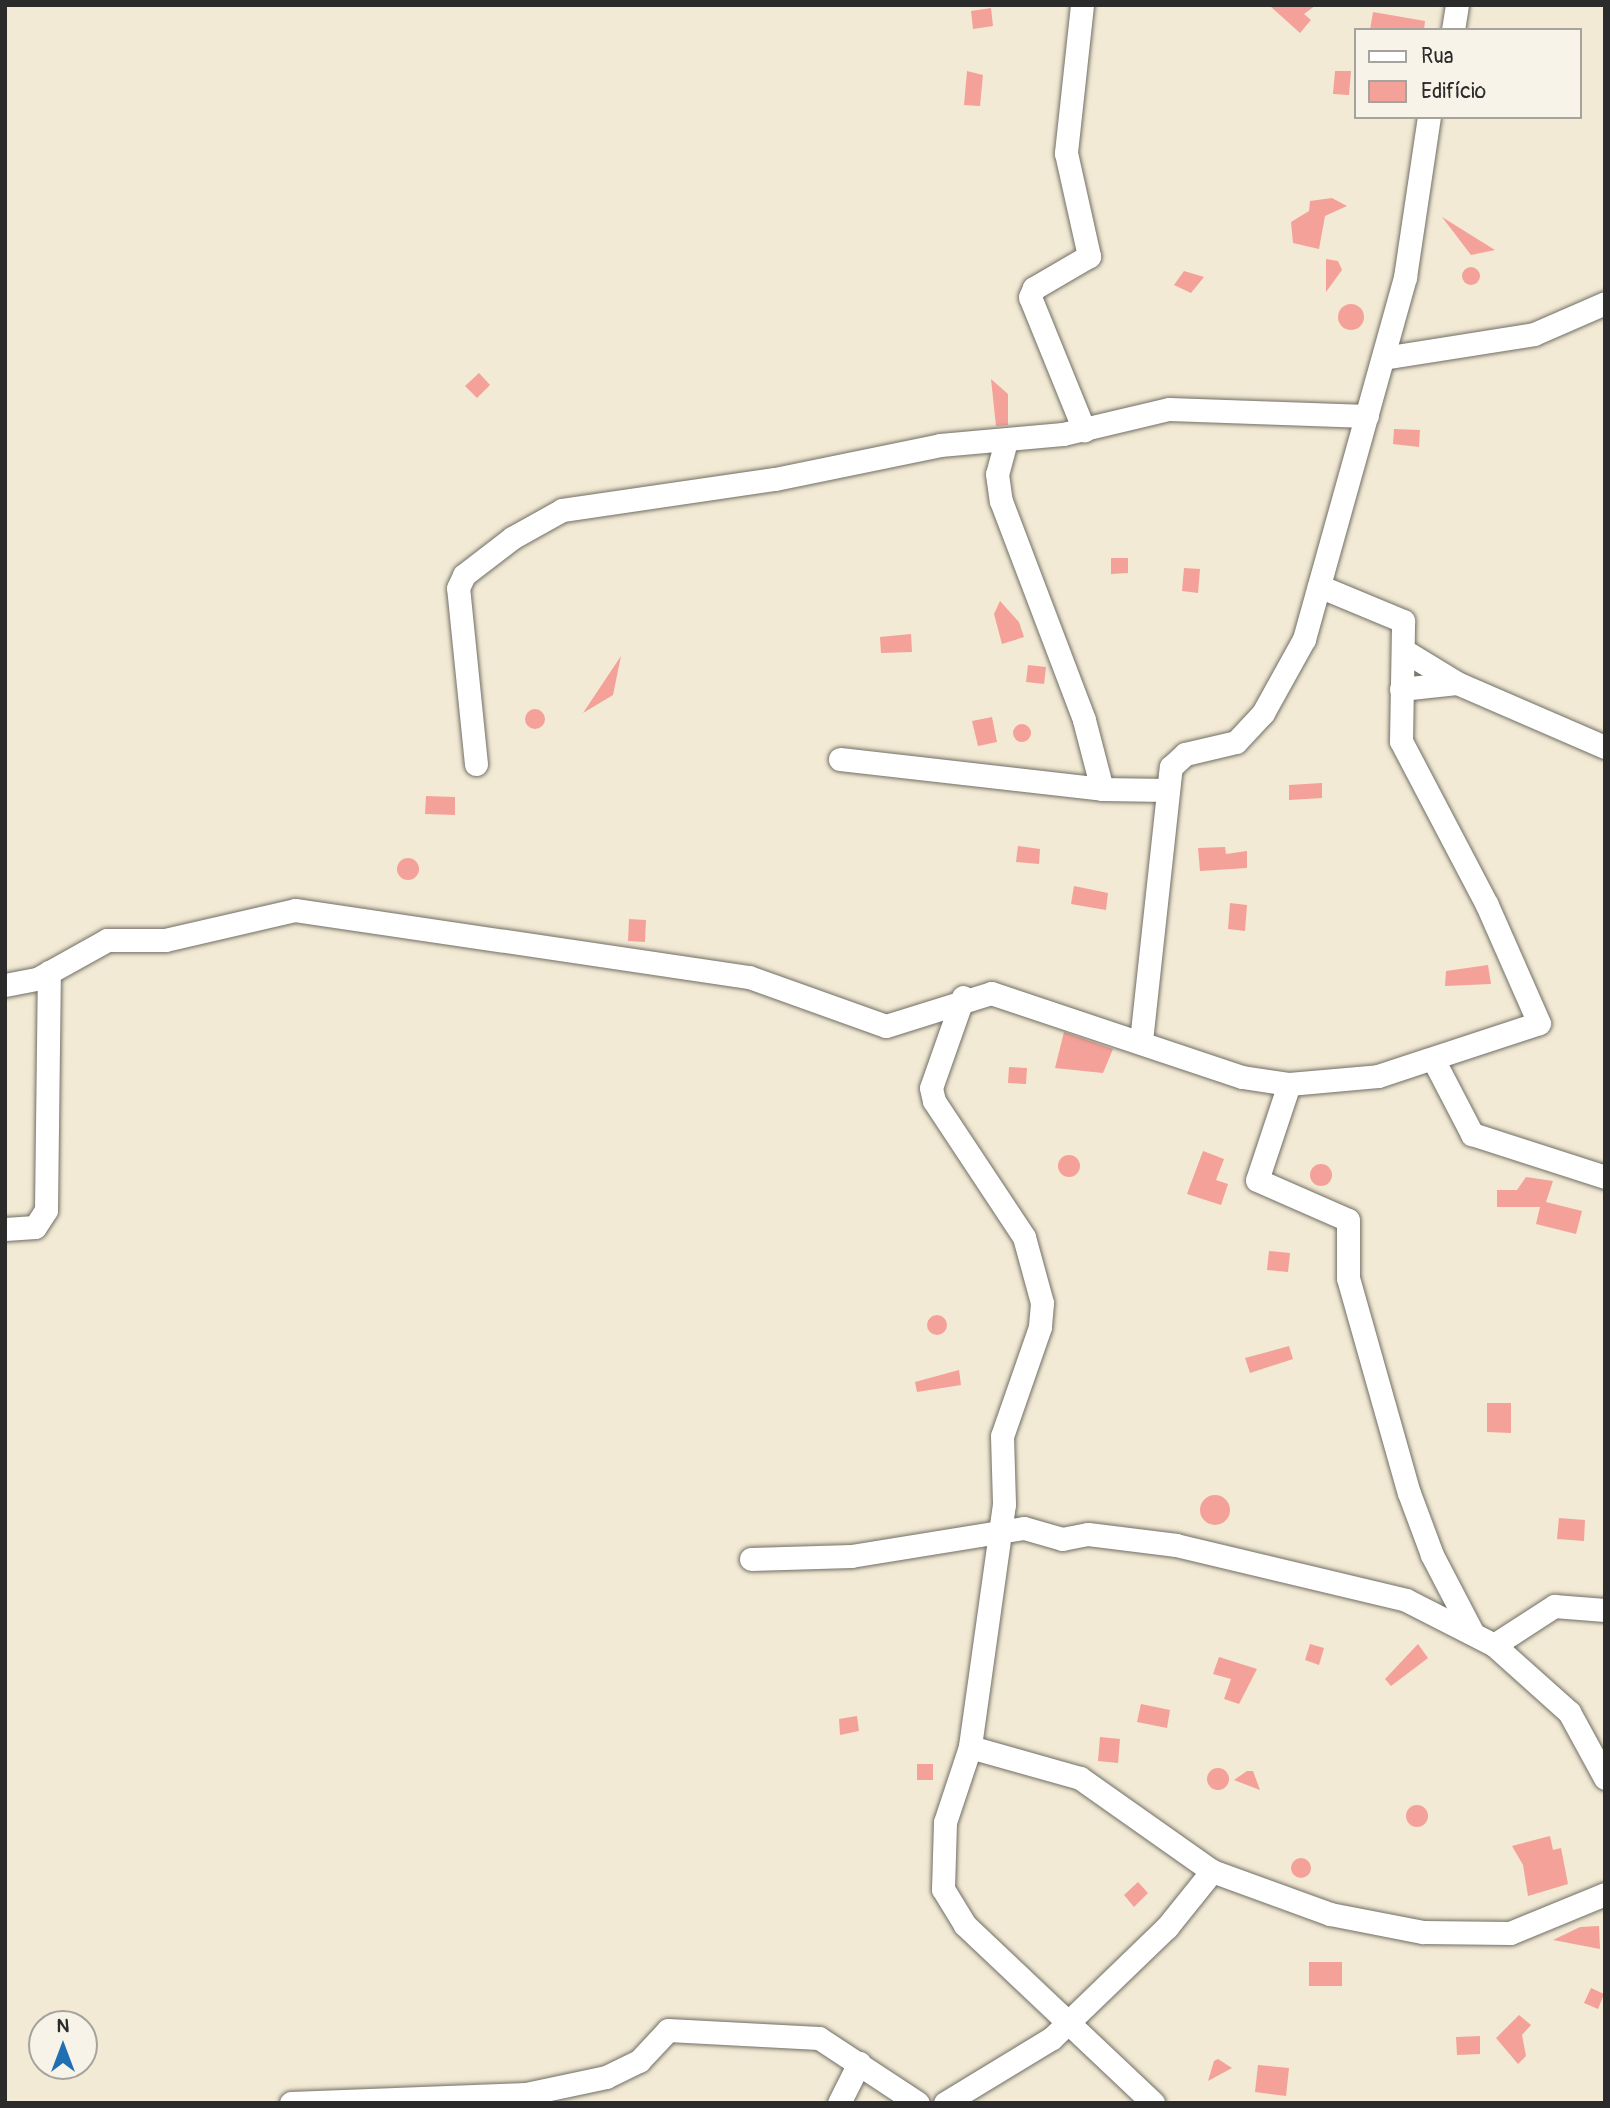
<!DOCTYPE html>
<meta charset="utf-8">
<style>
body{margin:0}
#map{position:relative;width:1610px;height:2108px;overflow:hidden;background:#f2ead4;font-family:Pangolin,sans-serif}
div>[style]{position:absolute}
.building>*{inset:0;background:#f4a199}
.round{border-radius:50%}
.roads{filter:drop-shadow(0 0 2px #716e66) drop-shadow(0 0 2px #716e66)}
.minor>*{height:23px;margin:-11.5px;padding:0 11.5px;transform-origin:11.5px;border-radius:11.5px;background:#fff}
span{translate:-50% -50%;white-space:nowrap;text-align:center;line-height:1.15;-webkit-text-stroke:5px #f7f3e8;paint-order:stroke}
.frame{position:absolute;inset:0;border:7px solid #2b2b2b;pointer-events:none}
.legend{position:absolute;left:1354px;top:28px;width:228px;height:91px;box-sizing:border-box;background:#f7f3e8;border:2px solid #a5a39c;margin:0;padding:9px 12px;list-style:none;font-size:21px;color:#2b2b2b}
.legend li{display:flex;align-items:center;gap:14px;height:35px}
.legend b{width:35px;border:2px solid #a5a39c}
.north{position:absolute;left:28px;top:2010px;width:70px;height:70px;box-sizing:border-box;background:#f7f3e8;border:2px solid #a5a39c;border-radius:50%;rotate:0deg;font-size:19px;font-weight:700;line-height:28px;text-align:center;color:#2b2b2b}
.north::after{content:'';display:block;margin:auto;width:24px;height:32px;background:#1f6fb2;clip-path:polygon(50% 0,100% 100%,50% 72%,0 100%)}
</style>
<div id="map">
<div class="building">
<i style="clip-path:polygon(1269px 5px,1316px 5px,1304px 14px,1311px 20px,1300px 33px)"></i>
<i style="clip-path:polygon(991px 8px,993px 26px,973px 29px,971px 11px)"></i>
<i style="clip-path:polygon(1373px 12px,1425px 21px,1424px 30px,1370px 30px)"></i>
<i style="clip-path:polygon(967px 71px,983px 75px,980px 106px,964px 105px)"></i>
<i style="clip-path:polygon(1335px 71px,1351px 71px,1349px 95px,1333px 94px)"></i>
<i style="clip-path:polygon(1332px 198px,1347px 206px,1325px 216px,1319px 249px,1293px 243px,1291px 222px,1309px 211px,1310px 201px)"></i>
<i style="clip-path:polygon(1442px 217px,1495px 250px,1471px 255px)"></i>
<i style="clip-path:polygon(1326px 259px,1338px 261px,1342px 270px,1326px 292px)"></i>
<i class="round" style="left:1462px;top:267px;width:18px;height:18px"></i>
<i style="clip-path:polygon(1184px 271px,1204px 277px,1191px 293px,1174px 285px)"></i>
<i class="round" style="left:1338px;top:304px;width:26px;height:26px"></i>
<i style="clip-path:polygon(479px 373px,490px 385px,477px 398px,465px 386px)"></i>
<i style="clip-path:polygon(991px 379px,1008px 394px,1008px 425px,996px 426px)"></i>
<i style="clip-path:polygon(1394px 429px,1420px 430px,1419px 447px,1393px 444px)"></i>
<i style="clip-path:polygon(1111px 558px,1128px 558px,1128px 573px,1111px 574px)"></i>
<i style="clip-path:polygon(1184px 568px,1200px 569px,1198px 593px,1182px 591px)"></i>
<i style="clip-path:polygon(1000px 601px,1019px 622px,1024px 637px,1002px 644px,994px 614px)"></i>
<i style="clip-path:polygon(911px 634px,912px 652px,881px 653px,880px 637px)"></i>
<i style="clip-path:polygon(621px 656px,613px 695px,583px 713px)"></i>
<i style="clip-path:polygon(1028px 665px,1046px 667px,1044px 684px,1026px 682px)"></i>
<i class="round" style="left:525px;top:709px;width:20px;height:20px"></i>
<i style="clip-path:polygon(992px 717px,997px 742px,978px 746px,972px 721px)"></i>
<i class="round" style="left:1013px;top:724px;width:18px;height:18px"></i>
<i style="clip-path:polygon(1322px 783px,1322px 798px,1289px 800px,1289px 785px)"></i>
<i style="clip-path:polygon(426px 796px,455px 797px,455px 815px,425px 814px)"></i>
<i style="clip-path:polygon(1018px 846px,1040px 849px,1039px 864px,1016px 862px)"></i>
<i style="clip-path:polygon(1225px 847px,1226px 854px,1247px 851px,1247px 868px,1200px 871px,1198px 848px)"></i>
<i class="round" style="left:397px;top:858px;width:22px;height:22px"></i>
<i style="clip-path:polygon(1074px 886px,1108px 893px,1106px 910px,1071px 904px)"></i>
<i style="clip-path:polygon(1230px 903px,1247px 905px,1245px 931px,1228px 929px)"></i>
<i style="clip-path:polygon(629px 919px,646px 920px,645px 942px,628px 941px)"></i>
<i style="clip-path:polygon(1488px 965px,1491px 984px,1445px 986px,1446px 971px)"></i>
<i style="clip-path:polygon(1064px 1032px,1113px 1049px,1103px 1073px,1055px 1068px)"></i>
<i style="clip-path:polygon(1009px 1067px,1027px 1068px,1026px 1084px,1008px 1083px)"></i>
<i style="clip-path:polygon(1203px 1151px,1224px 1159px,1216px 1180px,1228px 1184px,1221px 1205px,1187px 1194px)"></i>
<i class="round" style="left:1058px;top:1155px;width:22px;height:22px"></i>
<i class="round" style="left:1310px;top:1164px;width:22px;height:22px"></i>
<i style="clip-path:polygon(1526px 1177px,1553px 1181px,1546px 1202px,1582px 1211px,1576px 1234px,1536px 1224px,1540px 1207px,1497px 1207px,1497px 1190px,1517px 1190px)"></i>
<i style="clip-path:polygon(1269px 1251px,1290px 1253px,1288px 1272px,1267px 1270px)"></i>
<i class="round" style="left:927px;top:1315px;width:20px;height:20px"></i>
<i style="clip-path:polygon(1289px 1346px,1293px 1359px,1250px 1373px,1245px 1358px)"></i>
<i style="clip-path:polygon(959px 1370px,961px 1385px,917px 1392px,915px 1382px)"></i>
<i style="clip-path:polygon(1487px 1403px,1511px 1403px,1511px 1433px,1487px 1432px)"></i>
<i class="round" style="left:1200px;top:1495px;width:30px;height:30px"></i>
<i style="clip-path:polygon(1559px 1518px,1585px 1520px,1584px 1541px,1557px 1539px)"></i>
<i style="clip-path:polygon(1310px 1644px,1324px 1648px,1319px 1665px,1305px 1660px)"></i>
<i style="clip-path:polygon(1418px 1644px,1428px 1658px,1391px 1686px,1385px 1679px)"></i>
<i style="clip-path:polygon(1219px 1657px,1257px 1669px,1239px 1704px,1224px 1699px,1231px 1679px,1213px 1674px)"></i>
<i style="clip-path:polygon(1141px 1704px,1170px 1710px,1167px 1728px,1137px 1722px)"></i>
<i style="clip-path:polygon(857px 1716px,859px 1731px,840px 1735px,839px 1719px)"></i>
<i style="clip-path:polygon(1100px 1737px,1120px 1739px,1118px 1763px,1098px 1761px)"></i>
<i style="clip-path:polygon(917px 1764px,933px 1764px,933px 1780px,917px 1780px)"></i>
<i class="round" style="left:1207px;top:1768px;width:22px;height:22px"></i>
<i style="clip-path:polygon(1253px 1771px,1260px 1790px,1234px 1780px,1247px 1771px)"></i>
<i class="round" style="left:1406px;top:1805px;width:22px;height:22px"></i>
<i style="clip-path:polygon(1550px 1836px,1553px 1850px,1561px 1848px,1568px 1884px,1528px 1896px,1523px 1865px,1512px 1846px)"></i>
<i class="round" style="left:1291px;top:1858px;width:20px;height:20px"></i>
<i style="clip-path:polygon(1138px 1882px,1148px 1893px,1134px 1907px,1124px 1895px)"></i>
<i style="clip-path:polygon(1599px 1926px,1600px 1949px,1553px 1940px,1580px 1927px)"></i>
<i style="clip-path:polygon(1309px 1962px,1342px 1962px,1342px 1986px,1309px 1986px)"></i>
<i style="clip-path:polygon(1591px 1988px,1604px 1994px,1598px 2009px,1584px 2003px)"></i>
<i style="clip-path:polygon(1519px 2015px,1531px 2025px,1522px 2035px,1526px 2056px,1518px 2064px,1496px 2038px)"></i>
<i style="clip-path:polygon(1480px 2036px,1480px 2054px,1457px 2055px,1456px 2037px)"></i>
<i style="clip-path:polygon(1218px 2059px,1232px 2068px,1208px 2081px,1214px 2061px)"></i>
<i style="clip-path:polygon(1258px 2065px,1289px 2068px,1286px 2096px,1255px 2092px)"></i>
</div>
<div class="roads">
<div class="minor">
<i style="left:1082px;top:5px;width:149px;rotate:96.2deg"></i>
<i style="left:1066px;top:153px;width:106px;rotate:77.4deg"></i>
<i style="left:1089px;top:256px;width:64px;rotate:149.8deg"></i>
<i style="left:1034px;top:288px;width:10px;rotate:114deg"></i>
<i style="left:1030px;top:297px;width:144px;rotate:67.9deg"></i>
<i style="left:1453px;top:30px;width:25px;rotate:-81deg"></i>
<i style="left:1383px;top:358px;width:153px;rotate:-9deg"></i>
<i style="left:1534px;top:334px;width:77px;rotate:-23.6deg"></i>
<i style="left:1006px;top:441px;width:34px;rotate:105deg"></i>
<i style="left:997px;top:474px;width:27px;rotate:82deg"></i>
<i style="left:1001px;top:501px;width:234px;rotate:69.2deg"></i>
<i style="left:1084px;top:720px;width:71px;rotate:75.4deg"></i>
<i style="left:1403px;top:650px;width:63px;rotate:31.4deg"></i>
<i style="left:1401px;top:689px;width:56px;rotate:-6.1deg"></i>
<i style="left:1457px;top:683px;width:161px;rotate:23.4deg"></i>
<i style="left:840px;top:759px;width:264px;rotate:6.5deg"></i>
<i style="left:1102px;top:789px;width:66px;rotate:0.9deg"></i>
<i style="left:476px;top:764px;width:177px;rotate:-95.8deg"></i>
<i style="left:458px;top:588px;width:14px;rotate:-65deg"></i>
<i style="left:464px;top:575px;width:61px;rotate:-37.6deg"></i>
<i style="left:512px;top:538px;width:57px;rotate:-29.2deg"></i>
<i style="left:562px;top:510px;width:215px;rotate:-8.3deg"></i>
<i style="left:775px;top:479px;width:168px;rotate:-11.6deg"></i>
<i style="left:940px;top:445px;width:123px;rotate:-5.1deg"></i>
<i style="left:1063px;top:434px;width:109px;rotate:-13.3deg"></i>
<i style="left:1169px;top:409px;width:198px;rotate:2deg"></i>
<i style="left:5px;top:985px;width:33px;rotate:-11deg"></i>
<i style="left:37px;top:979px;width:80px;rotate:-29.1deg"></i>
<i style="left:107px;top:940px;width:58px"></i>
<i style="left:165px;top:940px;width:133px;rotate:-13deg"></i>
<i style="left:295px;top:910px;width:459px;rotate:8.4deg"></i>
<i style="left:749px;top:977px;width:145px;rotate:19.7deg"></i>
<i style="left:886px;top:1026px;width:110px;rotate:-17.4deg"></i>
<i style="left:991px;top:993px;width:265px;rotate:18.5deg"></i>
<i style="left:1242px;top:1077px;width:48px;rotate:8.5deg"></i>
<i style="left:1289px;top:1084px;width:89px;rotate:-5.1deg"></i>
<i style="left:1378px;top:1076px;width:169px;rotate:-18.2deg"></i>
<i style="left:1539px;top:1023px;width:129px;rotate:-113.8deg"></i>
<i style="left:1487px;top:905px;width:185px;rotate:-117.7deg"></i>
<i style="left:1401px;top:741px;width:120px;rotate:-89deg"></i>
<i style="left:1403px;top:621px;width:91px;rotate:-157.4deg"></i>
<i style="left:963px;top:997px;width:96px;rotate:109.4deg"></i>
<i style="left:931px;top:1088px;width:13px;rotate:77deg"></i>
<i style="left:934px;top:1101px;width:163px;rotate:56.5deg"></i>
<i style="left:1024px;top:1237px;width:68px;rotate:74.7deg"></i>
<i style="left:1042px;top:1303px;width:24px;rotate:95deg"></i>
<i style="left:1040px;top:1327px;width:115px;rotate:109.2deg"></i>
<i style="left:1002px;top:1436px;width:68px;rotate:88.3deg"></i>
<i style="left:1004px;top:1504px;width:245px;rotate:98deg"></i>
<i style="left:970px;top:1747px;width:79px;rotate:108.4deg"></i>
<i style="left:945px;top:1822px;width:67px;rotate:91.7deg"></i>
<i style="left:943px;top:1889px;width:42px;rotate:58.6deg"></i>
<i style="left:965px;top:1925px;width:259px;rotate:43.4deg"></i>
<i style="left:1141px;top:1041px;width:276px;rotate:-83.8deg"></i>
<i style="left:1171px;top:767px;width:19px;rotate:-43deg"></i>
<i style="left:1185px;top:754px;width:52px;rotate:-13.2deg"></i>
<i style="left:1236px;top:742px;width:40px;rotate:-47deg"></i>
<i style="left:1263px;top:713px;width:85px;rotate:-61deg"></i>
<i style="left:1304px;top:639px;width:376px;rotate:-74.4deg"></i>
<i style="left:1405px;top:277px;width:162px;rotate:-81.5deg"></i>
<i style="left:1433px;top:1059px;width:85px;rotate:62.5deg"></i>
<i style="left:1472px;top:1134px;width:140px;rotate:17.9deg"></i>
<i style="left:1289px;top:1084px;width:101px;rotate:108.4deg"></i>
<i style="left:1257px;top:1180px;width:99px;rotate:23.7deg"></i>
<i style="left:1348px;top:1220px;width:58px;rotate:90deg"></i>
<i style="left:1348px;top:1278px;width:223px;rotate:74.2deg"></i>
<i style="left:1409px;top:1493px;width:66px;rotate:69.6deg"></i>
<i style="left:1432px;top:1555px;width:87px;rotate:62.5deg"></i>
<i style="left:5px;top:1229px;width:30px;rotate:-4deg"></i>
<i style="left:35px;top:1227px;width:20px;rotate:-57deg"></i>
<i style="left:46px;top:1210px;width:238px;rotate:-89.3deg"></i>
<i style="left:751px;top:1559px;width:100px;rotate:-1.7deg"></i>
<i style="left:851px;top:1556px;width:175px;rotate:-9.2deg"></i>
<i style="left:1024px;top:1528px;width:40px;rotate:16deg"></i>
<i style="left:1062px;top:1539px;width:26px;rotate:-11deg"></i>
<i style="left:1088px;top:1534px;width:89px;rotate:7.1deg"></i>
<i style="left:1176px;top:1545px;width:236px;rotate:13.4deg"></i>
<i style="left:1406px;top:1600px;width:99px;rotate:27.1deg"></i>
<i style="left:1494px;top:1645px;width:101px;rotate:41.8deg"></i>
<i style="left:1569px;top:1712px;width:75px;rotate:61.4deg"></i>
<i style="left:1494px;top:1645px;width:72px;rotate:-33deg"></i>
<i style="left:1554px;top:1606px;width:51px;rotate:4.5deg"></i>
<i style="left:970px;top:1747px;width:114px;rotate:15.7deg"></i>
<i style="left:1080px;top:1778px;width:161px;rotate:35.2deg"></i>
<i style="left:1212px;top:1871px;width:126px;rotate:20deg"></i>
<i style="left:1330px;top:1914px;width:95px;rotate:11deg"></i>
<i style="left:1423px;top:1932px;width:87px;rotate:0.7deg"></i>
<i style="left:1510px;top:1933px;width:103px;rotate:-22.3deg"></i>
<i style="left:291px;top:2103px;width:235px;rotate:-2.2deg"></i>
<i style="left:526px;top:2094px;width:82px;rotate:-12deg"></i>
<i style="left:606px;top:2077px;width:37px;rotate:-26deg"></i>
<i style="left:639px;top:2061px;width:42px;rotate:-46.9deg"></i>
<i style="left:668px;top:2030px;width:151px;rotate:3deg"></i>
<i style="left:819px;top:2038px;width:118px;rotate:33.3deg"></i>
<i style="left:839px;top:2103px;width:45px;rotate:-63.4deg"></i>
<i style="left:945px;top:2103px;width:125px;rotate:-31.3deg"></i>
<i style="left:1052px;top:2038px;width:160px;rotate:-44deg"></i>
<i style="left:1167px;top:1927px;width:72px;rotate:-51.2deg"></i>
</div>
</div>
<div class="frame"></div>
<ul class="legend">
<li><b style="height:9px;background:#fff"></b>Rua</li>
<li><b style="height:19px;background:#f4a199"></b>Edifício</li>
</ul>
<div class="north">N</div>
</div>
